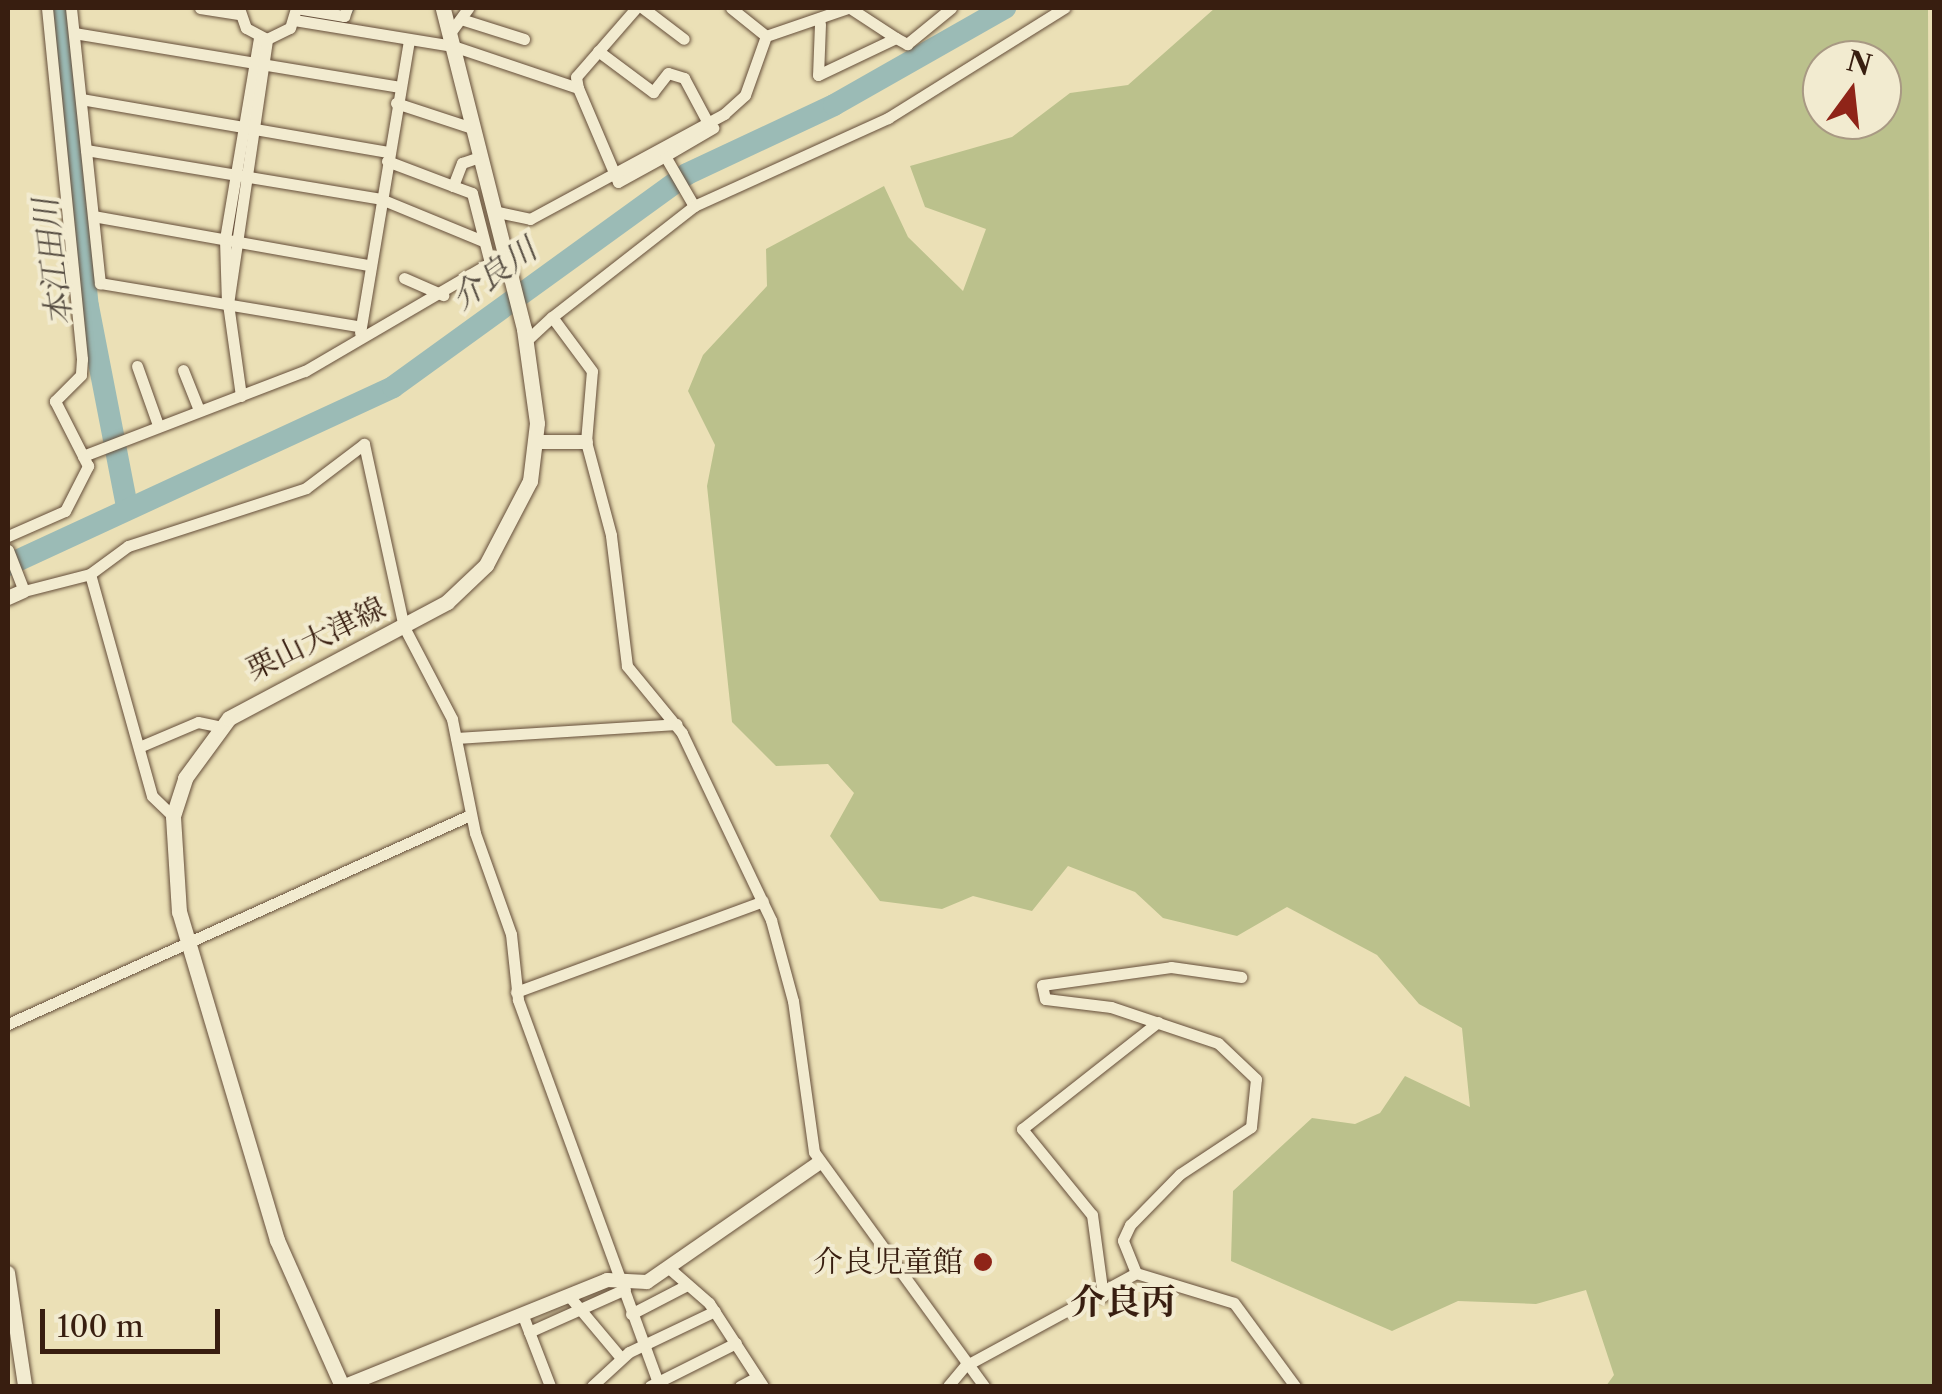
<!DOCTYPE html>
<meta charset="utf-8">
<style>
body{margin:0}
#map{position:relative;width:1942px;height:1394px;overflow:hidden;background:#ebe0b6;font-family:"Libre Caslon Text","Noto Serif JP",serif}
div>[style]{position:absolute}
.green>*{inset:0;background:#bbc18c}
.stream>*{height:4px;margin:-2px;padding:0 2px;transform-origin:2px;border-radius:2px;background:#9bbbb6}
.river>*{height:22px;margin:-11px;padding:0 11px;transform-origin:11px;border-radius:11px;background:#9bbbb6}
.roads{filter:drop-shadow(0 0 2px #654e3a) drop-shadow(0 0 2px #654e3a)}
.minor>*{height:11px;margin:-5.5px;padding:0 5.5px;transform-origin:5.5px;border-radius:5.5px;background:#f2ebd0}
.tertiary>*{height:14px;margin:-7px;padding:0 7px;transform-origin:7px;border-radius:7px;background:#f2ebd0}
.secondary>*{height:15px;margin:-7.5px;padding:0 7.5px;transform-origin:7.5px;border-radius:7.5px;background:#f2ebd0}
.dots>*{width:28px;height:28px;translate:-50% -50%;box-sizing:border-box;border:5px solid #f2ebd0;border-radius:50%}
span{translate:-50% -50%;white-space:nowrap;text-align:center;line-height:1.15;-webkit-text-stroke:8px #f2ebd0;paint-order:stroke}
.street-label{font-size:30px;color:#381e10}
.poi-label{font-size:30px;color:#381e10}
.right{translate:-100% -50%;text-align:right}
.water-label{font-size:32px;color:#564d42;font-style:italic}
.quarter-label{font-size:35px;color:#381e10;font-weight:700}
.frame{position:absolute;inset:0;border:10px solid #381e10;pointer-events:none}
.north{position:absolute;left:1802px;top:40px;width:100px;height:100px;box-sizing:border-box;background:#f2ebd0;border:2px solid #a89983;border-radius:50%;rotate:15deg;font-size:28px;font-weight:700;line-height:40px;text-align:center;color:#381e10}
.north::after{content:'';display:block;margin:auto;width:35px;height:45px;background:#8f2418;clip-path:polygon(50% 0,100% 100%,50% 72%,0 100%)}
.scale{position:absolute;left:40px;top:1309px;width:180px;height:45px;box-sizing:border-box;border:5px solid #381e10;border-top:0;padding-left:12px;font-size:30px;line-height:35px;white-space:nowrap;color:#381e10;-webkit-text-stroke:8px #f2ebd0;paint-order:stroke}
</style>
<div id="map">
<div class="green">
<i style="clip-path:polygon(evenodd,1215px 8px,1928px 8px,1934px 1386px,1606px 1386px,1614px 1375px,1586px 1290px,1536px 1304px,1458px 1301px,1392px 1331px,1231px 1261px,1233px 1191px,1312px 1118px,1355px 1124px,1380px 1113px,1405px 1076px,1470px 1107px,1462px 1028px,1419px 1004px,1377px 955px,1287px 907px,1237px 936px,1163px 918px,1135px 892px,1068px 866px,1032px 911px,973px 896px,942px 909px,880px 901px,830px 836px,854px 793px,828px 764px,776px 766px,732px 722px,707px 486px,715px 445px,688px 391px,703px 355px,767px 286px,766px 249px,884px 186px,908px 237px,963px 291px,986px 229px,925px 207px,910px 166px,1012px 137px,1070px 93px,1128px 85px,1215px 8px,1822px 60px,1882px 60px,1882px 120px,1822px 120px,1822px 60px)"></i>
</div>
<div class="stream">
<i style="left:344px;top:23px;width:17px;rotate:-59deg"></i>
</div>
<div class="river">
<i style="left:58px;top:8px;width:300px;rotate:84.3deg"></i>
<i style="left:88px;top:306px;width:204px;rotate:79deg"></i>
<i style="left:8px;top:565px;width:424px;rotate:-24.8deg"></i>
<i style="left:393px;top:387px;width:363px;rotate:-35.9deg"></i>
<i style="left:687px;top:174px;width:162px;rotate:-25.1deg"></i>
<i style="left:834px;top:105px;width:197px;rotate:-29.6deg"></i>
</div>
<div class="roads">
<div class="minor">
<i style="left:47px;top:8px;width:353px;rotate:84.3deg"></i>
<i style="left:82px;top:359px;width:16px;rotate:94deg"></i>
<i style="left:81px;top:375px;width:37px;rotate:135deg"></i>
<i style="left:55px;top:401px;width:62px;rotate:63deg"></i>
<i style="left:71px;top:8px;width:277px;rotate:84deg"></i>
<i style="left:100px;top:283px;width:262px;rotate:9.5deg"></i>
<i style="left:200px;top:8px;width:39px;rotate:9deg"></i>
<i style="left:239px;top:8px;width:21px;rotate:71deg"></i>
<i style="left:246px;top:28px;width:24px;rotate:28deg"></i>
<i style="left:267px;top:39px;width:25px;rotate:-26deg"></i>
<i style="left:290px;top:28px;width:21px;rotate:-73deg"></i>
<i style="left:296px;top:8px;width:49px;rotate:9.5deg"></i>
<i style="left:344px;top:16px;width:9px;rotate:-69deg"></i>
<i style="left:636px;top:8px;width:91px;rotate:131deg"></i>
<i style="left:576px;top:77px;width:11px;rotate:80deg"></i>
<i style="left:578px;top:88px;width:102px;rotate:66.9deg"></i>
<i style="left:618px;top:182px;width:54px;rotate:-29deg"></i>
<i style="left:665px;top:156px;width:58px;rotate:59.9deg"></i>
<i style="left:643px;top:8px;width:51px;rotate:37.1deg"></i>
<i style="left:731px;top:8px;width:45px;rotate:38.7deg"></i>
<i style="left:850px;top:8px;width:55px;rotate:33.1deg"></i>
<i style="left:294px;top:20px;width:161px;rotate:9.3deg"></i>
<i style="left:453px;top:46px;width:132px;rotate:18.6deg"></i>
<i style="left:464px;top:20px;width:63px;rotate:17.6deg"></i>
<i style="left:820px;top:24px;width:51px;rotate:92.2deg"></i>
<i style="left:818px;top:75px;width:86px;rotate:-25.4deg"></i>
<i style="left:896px;top:38px;width:13px;rotate:29deg"></i>
<i style="left:907px;top:44px;width:57px;rotate:-39.3deg"></i>
<i style="left:74px;top:33px;width:329px;rotate:9.4deg"></i>
<i style="left:450px;top:33px;width:31px;rotate:-54deg"></i>
<i style="left:598px;top:51px;width:69px;rotate:36.7deg"></i>
<i style="left:653px;top:92px;width:24px;rotate:-52deg"></i>
<i style="left:668px;top:73px;width:17px;rotate:17deg"></i>
<i style="left:684px;top:78px;width:51px;rotate:61.9deg"></i>
<i style="left:81px;top:99px;width:313px;rotate:9.8deg"></i>
<i style="left:396px;top:103px;width:80px;rotate:18.2deg"></i>
<i style="left:86px;top:150px;width:299px;rotate:9.4deg"></i>
<i style="left:381px;top:199px;width:110px;rotate:22.4deg"></i>
<i style="left:665px;top:156px;width:56px;rotate:-30.3deg"></i>
<i style="left:387px;top:161px;width:71px;rotate:20.7deg"></i>
<i style="left:493px;top:211px;width:38px;rotate:12deg"></i>
<i style="left:530px;top:219px;width:221px;rotate:-28.4deg"></i>
<i style="left:724px;top:114px;width:28px;rotate:-42deg"></i>
<i style="left:745px;top:95px;width:63px;rotate:-70.4deg"></i>
<i style="left:766px;top:36px;width:87px;rotate:-18.9deg"></i>
<i style="left:93px;top:216px;width:280px;rotate:10.1deg"></i>
<i style="left:404px;top:278px;width:43px;rotate:23.6deg"></i>
<i style="left:227px;top:303px;width:64px;rotate:-91.8deg"></i>
<i style="left:225px;top:239px;width:205px;rotate:-80.4deg"></i>
<i style="left:360px;top:333px;width:297px;rotate:-80.5deg"></i>
<i style="left:526px;top:341px;width:35px;rotate:-43deg"></i>
<i style="left:137px;top:366px;width:63px;rotate:70.4deg"></i>
<i style="left:183px;top:370px;width:43px;rotate:68.2deg"></i>
<i style="left:241px;top:396px;width:93px;rotate:-98deg"></i>
<i style="left:228px;top:304px;width:268px;rotate:-81.6deg"></i>
<i style="left:8px;top:536px;width:62px;rotate:-23.7deg"></i>
<i style="left:65px;top:511px;width:51px;rotate:-62.9deg"></i>
<i style="left:88px;top:466px;width:11px;rotate:-117deg"></i>
<i style="left:83px;top:456px;width:238px;rotate:-21deg"></i>
<i style="left:305px;top:371px;width:214px;rotate:-30.3deg"></i>
<i style="left:490px;top:263px;width:72px;rotate:-104.4deg"></i>
<i style="left:472px;top:193px;width:20px;rotate:-160deg"></i>
<i style="left:453px;top:186px;width:25px;rotate:-69deg"></i>
<i style="left:462px;top:163px;width:18px;rotate:-19deg"></i>
<i style="left:8px;top:550px;width:44px;rotate:68.7deg"></i>
<i style="left:24px;top:591px;width:68px;rotate:-14.4deg"></i>
<i style="left:90px;top:574px;width:47px;rotate:-36.4deg"></i>
<i style="left:128px;top:546px;width:187px;rotate:-18deg"></i>
<i style="left:306px;top:488px;width:73px;rotate:-37.2deg"></i>
<i style="left:364px;top:444px;width:187px;rotate:77.7deg"></i>
<i style="left:404px;top:627px;width:104px;rotate:62.4deg"></i>
<i style="left:452px;top:719px;width:116px;rotate:78.6deg"></i>
<i style="left:475px;top:833px;width:107px;rotate:70.4deg"></i>
<i style="left:511px;top:934px;width:66px;rotate:83.9deg"></i>
<i style="left:518px;top:1000px;width:411px;rotate:69.9deg"></i>
<i style="left:90px;top:574px;width:230px;rotate:74.4deg"></i>
<i style="left:152px;top:796px;width:29px;rotate:44deg"></i>
<i style="left:456px;top:738px;width:221px;rotate:-3.6deg"></i>
<i style="left:139px;top:747px;width:64px;rotate:-23deg"></i>
<i style="left:198px;top:722px;width:24px;rotate:12deg"></i>
<i style="left:516px;top:992px;width:263px;rotate:-20.2deg"></i>
<i style="left:8px;top:1024px;width:507px;rotate:-24.34deg"></i>
<i style="left:670px;top:1269px;width:52px;rotate:41.1deg"></i>
<i style="left:709px;top:1303px;width:99px;rotate:57deg"></i>
<i style="left:1136px;top:1273px;width:35px;rotate:-112deg"></i>
<i style="left:1123px;top:1240px;width:17px;rotate:-65deg"></i>
<i style="left:1130px;top:1225px;width:71px;rotate:-45.6deg"></i>
<i style="left:1180px;top:1174px;width:85px;rotate:-33.5deg"></i>
<i style="left:1251px;top:1127px;width:48px;rotate:-84.1deg"></i>
<i style="left:1256px;top:1079px;width:52px;rotate:-136.5deg"></i>
<i style="left:1218px;top:1043px;width:113px;rotate:-161.4deg"></i>
<i style="left:1111px;top:1007px;width:66px;rotate:-173.1deg"></i>
<i style="left:1045px;top:999px;width:14px;rotate:-102deg"></i>
<i style="left:1042px;top:985px;width:130px;rotate:-7.9deg"></i>
<i style="left:1171px;top:967px;width:71px;rotate:8.1deg"></i>
<i style="left:1136px;top:1273px;width:102px;rotate:17deg"></i>
<i style="left:1234px;top:1303px;width:103px;rotate:53.7deg"></i>
<i style="left:569px;top:1296px;width:81px;rotate:50deg"></i>
<i style="left:1103px;top:1296px;width:82px;rotate:-97.7deg"></i>
<i style="left:1092px;top:1215px;width:111px;rotate:-129.1deg"></i>
<i style="left:1022px;top:1129px;width:173px;rotate:-38.2deg"></i>
<i style="left:631px;top:1314px;width:63px;rotate:-27.4deg"></i>
<i style="left:523px;top:1316px;width:75px;rotate:68.9deg"></i>
<i style="left:529px;top:1332px;width:105px;rotate:-24.1deg"></i>
<i style="left:592px;top:1386px;width:50px;rotate:-42.6deg"></i>
<i style="left:629px;top:1352px;width:95px;rotate:-25.5deg"></i>
<i style="left:650px;top:1386px;width:96px;rotate:-26.6deg"></i>
<i style="left:740px;top:1386px;width:19px;rotate:-28deg"></i>
<i style="left:948px;top:1386px;width:26px;rotate:-50deg"></i>
<i style="left:965px;top:1366px;width:195px;rotate:-28.5deg"></i>
<i style="left:984px;top:1386px;width:289px;rotate:-126deg"></i>
<i style="left:814px;top:1152px;width:152px;rotate:-97.9deg"></i>
<i style="left:793px;top:1001px;width:84px;rotate:-105.2deg"></i>
<i style="left:771px;top:920px;width:207px;rotate:-115.5deg"></i>
<i style="left:682px;top:733px;width:87px;rotate:-129.4deg"></i>
<i style="left:627px;top:666px;width:132px;rotate:-97deg"></i>
<i style="left:611px;top:535px;width:96px;rotate:-105deg"></i>
<i style="left:586px;top:442px;width:71px;rotate:-85.2deg"></i>
<i style="left:592px;top:371px;width:67px;rotate:-126.5deg"></i>
<i style="left:552px;top:317px;width:180px;rotate:-38deg"></i>
<i style="left:694px;top:206px;width:213px;rotate:-24.4deg"></i>
<i style="left:888px;top:118px;width:208px;rotate:-32deg"></i>
</div>
<div class="tertiary">
<i style="left:537px;top:442px;width:49px"></i>
<i style="left:8px;top:598px;width:17px;rotate:-24deg"></i>
<i style="left:8px;top:1273px;width:114px;rotate:81.4deg"></i>
<i style="left:345px;top:1386px;width:283px;rotate:-22deg"></i>
<i style="left:607px;top:1280px;width:40px;rotate:2.9deg"></i>
<i style="left:647px;top:1282px;width:209px;rotate:-34.7deg"></i>
</div>
<div class="secondary">
<i style="left:342px;top:1386px;width:160px;rotate:-114deg"></i>
<i style="left:277px;top:1240px;width:342px;rotate:-106.6deg"></i>
<i style="left:179px;top:912px;width:96px;rotate:-93.6deg"></i>
<i style="left:173px;top:816px;width:40px;rotate:-72deg"></i>
<i style="left:185px;top:778px;width:74px;rotate:-53.7deg"></i>
<i style="left:229px;top:718px;width:247px;rotate:-28deg"></i>
<i style="left:447px;top:602px;width:54px;rotate:-43.5deg"></i>
<i style="left:486px;top:565px;width:95px;rotate:-62.4deg"></i>
<i style="left:530px;top:481px;width:58px;rotate:-83.1deg"></i>
<i style="left:537px;top:423px;width:95px;rotate:-97.9deg"></i>
<i style="left:524px;top:329px;width:331px;rotate:-104.2deg"></i>
</div>
</div>
<div class="dots">
<i style="left:983px;top:1262px;background:#8f2418"></i>
</div>
<div class="street-label">
<span style="left:316px;top:639px;rotate:-26deg">栗山大津線</span>
</div>
<div class="poi-label">
<span class="right" style="left:963px;top:1262px">介良児童館</span>
</div>
<div class="water-label">
<span style="left:53px;top:262px;rotate:-97deg">本江田川</span>
<span style="left:494px;top:274px;rotate:-36deg">介良川</span>
</div>
<div class="quarter-label">
<span style="left:1123px;top:1302px">介良丙</span>
</div>
<div class="frame"></div>
<div class="north">N</div>
<div class="scale">100 m</div>
</div>
